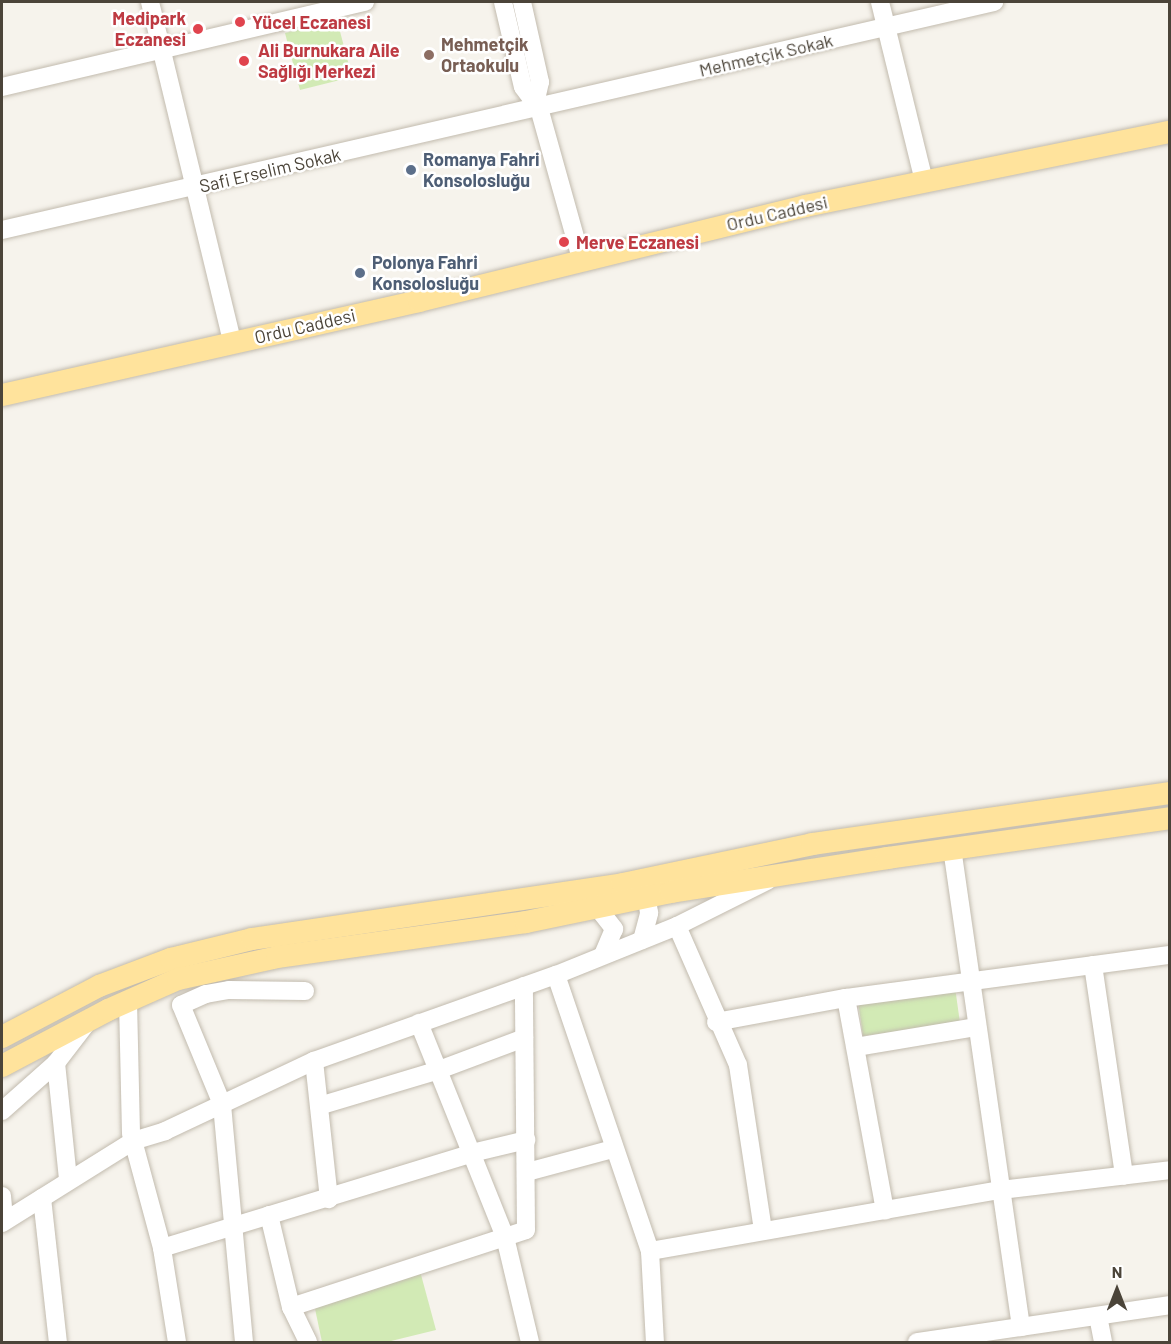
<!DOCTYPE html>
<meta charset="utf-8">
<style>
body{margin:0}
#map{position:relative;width:1171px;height:1344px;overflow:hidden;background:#f6f3ec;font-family:Barlow,sans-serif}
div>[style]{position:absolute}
.green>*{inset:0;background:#d2eab5}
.roads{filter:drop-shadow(0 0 2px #c2bbae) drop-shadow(0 0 2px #c2bbae)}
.minor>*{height:18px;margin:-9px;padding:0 9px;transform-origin:9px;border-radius:9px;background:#fff}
.major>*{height:22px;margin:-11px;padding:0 11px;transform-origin:11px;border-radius:11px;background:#ffe39c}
.dots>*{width:16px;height:16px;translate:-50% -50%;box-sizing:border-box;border:3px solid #fff;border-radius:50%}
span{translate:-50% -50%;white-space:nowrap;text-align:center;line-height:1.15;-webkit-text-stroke:5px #fff;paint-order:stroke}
.health-label{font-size:18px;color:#be3a42;font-weight:700}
.right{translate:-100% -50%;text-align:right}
.left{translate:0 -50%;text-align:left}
.education-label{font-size:18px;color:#785e54;font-weight:700}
.street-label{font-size:18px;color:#4b4439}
.service-label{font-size:18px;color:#4e5e75;font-weight:700}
.frame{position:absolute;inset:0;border:3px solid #4b4439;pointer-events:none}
.north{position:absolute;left:1087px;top:1260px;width:60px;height:60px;-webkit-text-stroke:4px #fff;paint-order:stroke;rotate:0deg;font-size:16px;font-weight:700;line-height:24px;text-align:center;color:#4b4439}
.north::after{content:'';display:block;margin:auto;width:21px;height:27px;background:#4b4439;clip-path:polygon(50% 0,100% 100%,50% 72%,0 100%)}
</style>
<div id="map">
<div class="green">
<i style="clip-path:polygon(337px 20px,352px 77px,300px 90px,285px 33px)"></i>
<i style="clip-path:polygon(955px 987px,960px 1023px,863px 1036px,858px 1001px)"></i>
<i style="clip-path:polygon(420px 1271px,436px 1330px,387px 1342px,322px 1342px,314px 1304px)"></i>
</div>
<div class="roads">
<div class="minor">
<i style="left:150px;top:2px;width:340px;rotate:76.4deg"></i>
<i style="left:503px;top:2px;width:87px;rotate:76.8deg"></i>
<i style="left:523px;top:87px;width:26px;rotate:53deg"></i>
<i style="left:539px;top:108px;width:156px;rotate:74.4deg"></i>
<i style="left:522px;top:2px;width:82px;rotate:77.3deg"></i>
<i style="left:540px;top:82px;width:18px;rotate:103deg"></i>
<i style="left:880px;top:2px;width:176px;rotate:76.2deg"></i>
<i style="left:2px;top:87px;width:373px;rotate:-13.2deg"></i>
<i style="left:2px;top:230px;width:1018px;rotate:-12.94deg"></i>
<i style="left:952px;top:848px;width:484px;rotate:81.8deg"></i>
<i style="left:597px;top:907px;width:28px;rotate:52deg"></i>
<i style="left:614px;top:929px;width:28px;rotate:113deg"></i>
<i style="left:677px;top:926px;width:152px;rotate:66.3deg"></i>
<i style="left:738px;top:1065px;width:167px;rotate:81.4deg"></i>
<i style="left:642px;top:940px;width:28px;rotate:-75deg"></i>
<i style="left:649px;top:913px;width:27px;rotate:-98deg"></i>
<i style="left:1093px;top:965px;width:213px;rotate:81.6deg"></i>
<i style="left:556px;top:975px;width:292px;rotate:71.2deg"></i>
<i style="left:650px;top:1251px;width:91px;rotate:86.9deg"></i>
<i style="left:846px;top:998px;width:216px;rotate:79.6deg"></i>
<i style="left:128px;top:1001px;width:132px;rotate:88.7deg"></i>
<i style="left:131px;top:1133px;width:119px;rotate:74.9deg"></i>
<i style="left:716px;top:1022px;width:132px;rotate:-10.5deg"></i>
<i style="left:846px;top:998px;width:327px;rotate:-7.6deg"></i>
<i style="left:419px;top:1023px;width:231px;rotate:68.1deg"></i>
<i style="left:505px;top:1237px;width:108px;rotate:76.6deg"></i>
<i style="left:856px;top:1047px;width:121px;rotate:-9.5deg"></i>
<i style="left:314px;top:1061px;width:139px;rotate:83.8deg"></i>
<i style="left:56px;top:1063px;width:118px;rotate:84.1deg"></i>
<i style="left:319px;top:1106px;width:125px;rotate:-16.7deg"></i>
<i style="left:439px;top:1070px;width:91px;rotate:-20.6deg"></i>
<i style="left:2px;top:1111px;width:72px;rotate:-41.6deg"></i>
<i style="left:56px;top:1063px;width:54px;rotate:-52.5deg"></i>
<i style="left:527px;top:1172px;width:89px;rotate:-15deg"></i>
<i style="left:2px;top:1196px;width:25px;rotate:85deg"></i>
<i style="left:42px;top:1198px;width:145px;rotate:83.7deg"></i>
<i style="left:269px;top:1215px;width:95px;rotate:76.6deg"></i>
<i style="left:291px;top:1307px;width:39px;rotate:64deg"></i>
<i style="left:2px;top:1223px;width:155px;rotate:-32deg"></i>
<i style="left:133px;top:1141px;width:34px;rotate:-17deg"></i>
<i style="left:165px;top:1131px;width:165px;rotate:-25.2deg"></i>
<i style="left:314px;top:1061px;width:257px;rotate:-19.6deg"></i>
<i style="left:556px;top:975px;width:131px;rotate:-22deg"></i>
<i style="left:677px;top:926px;width:101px;rotate:-26.6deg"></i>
<i style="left:650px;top:1251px;width:356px;rotate:-9.9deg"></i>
<i style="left:1001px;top:1190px;width:170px;rotate:-6.7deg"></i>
<i style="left:291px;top:1307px;width:247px;rotate:-18.1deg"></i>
<i style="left:526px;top:1230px;width:244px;rotate:-90.5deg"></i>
<i style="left:1098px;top:1316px;width:26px;rotate:79deg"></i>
<i style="left:177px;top:1342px;width:95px;rotate:-99.1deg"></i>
<i style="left:162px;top:1248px;width:324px;rotate:-17deg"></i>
<i style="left:472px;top:1153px;width:56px;rotate:-13.5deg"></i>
<i style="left:244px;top:1342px;width:239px;rotate:-95.3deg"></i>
<i style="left:222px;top:1104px;width:107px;rotate:-112.5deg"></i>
<i style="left:181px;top:1005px;width:27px;rotate:-24deg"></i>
<i style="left:206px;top:994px;width:23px;rotate:-10deg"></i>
<i style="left:229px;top:990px;width:76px;rotate:0.8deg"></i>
<i style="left:917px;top:1342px;width:256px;rotate:-8.3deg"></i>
</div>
<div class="major">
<i style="left:2px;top:395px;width:427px;rotate:-12.7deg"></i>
<i style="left:419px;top:301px;width:398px;rotate:-13.8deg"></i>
<i style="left:805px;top:206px;width:372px;rotate:-11.5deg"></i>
<i style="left:2px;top:1037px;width:110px;rotate:-27.7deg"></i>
<i style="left:99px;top:986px;width:77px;rotate:-20.6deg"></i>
<i style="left:171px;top:959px;width:83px;rotate:-13.9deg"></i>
<i style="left:252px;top:939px;width:375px;rotate:-8.4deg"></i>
<i style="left:623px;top:884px;width:193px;rotate:-11.9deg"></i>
<i style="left:812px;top:844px;width:362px;rotate:-8.1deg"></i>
<i style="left:2px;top:1066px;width:120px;rotate:-27.8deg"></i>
<i style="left:108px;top:1010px;width:77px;rotate:-23.9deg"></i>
<i style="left:178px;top:979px;width:101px;rotate:-12.5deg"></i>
<i style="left:277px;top:957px;width:251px;rotate:-8deg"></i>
<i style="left:526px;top:922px;width:148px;rotate:-11.7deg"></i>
<i style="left:671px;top:892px;width:219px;rotate:-8.9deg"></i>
<i style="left:887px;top:858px;width:286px;rotate:-8deg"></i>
</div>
</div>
<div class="dots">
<i style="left:240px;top:22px;background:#e0444e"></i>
<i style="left:198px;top:29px;background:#e0444e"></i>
<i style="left:429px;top:55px;background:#8d6e63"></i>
<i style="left:244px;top:61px;background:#e0444e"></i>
<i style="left:411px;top:170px;background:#5c6f8a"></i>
<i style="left:564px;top:242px;background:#e0444e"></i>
<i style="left:360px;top:273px;background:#5c6f8a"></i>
</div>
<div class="health-label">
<span class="right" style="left:186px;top:29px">Medipark<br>Eczanesi</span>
<span class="left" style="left:252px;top:22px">Yücel Eczanesi</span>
<span class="left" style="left:258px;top:61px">Ali Burnukara Aile<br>Sağlığı Merkezi</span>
<span class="left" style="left:576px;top:242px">Merve Eczanesi</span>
</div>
<div class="education-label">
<span class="left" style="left:441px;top:55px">Mehmetçik<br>Ortaokulu</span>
</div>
<div class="street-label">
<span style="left:766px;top:55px;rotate:-13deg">Mehmetçik Sokak</span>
<span style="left:270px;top:170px;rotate:-13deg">Safi Erselim Sokak</span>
<span style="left:777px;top:213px;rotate:-13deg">Ordu Caddesi</span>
<span style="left:305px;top:326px;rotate:-13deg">Ordu Caddesi</span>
</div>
<div class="service-label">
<span class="left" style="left:423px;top:170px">Romanya Fahri<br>Konsolosluğu</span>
<span class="left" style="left:372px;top:273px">Polonya Fahri<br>Konsolosluğu</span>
</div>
<div class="frame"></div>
<div class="north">N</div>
</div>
